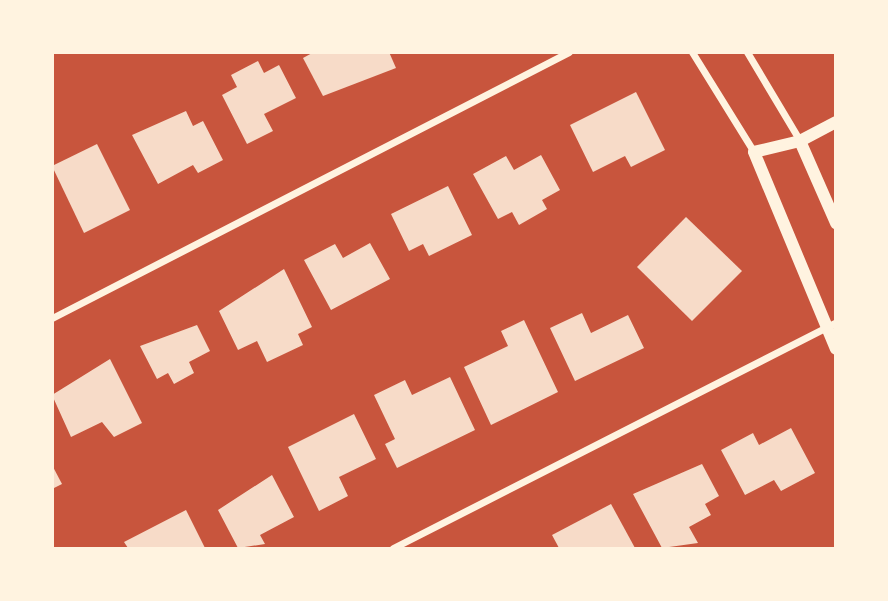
<!DOCTYPE html>
<style>
body{margin:0}
#map{position:relative;width:888px;height:601px;overflow:hidden;background:#c8553d;font-family:"Source Serif 4",serif}
div>[style]{position:absolute}
.building>*{inset:0;background:#f7dbc8}
.minor>*{height:7px;margin:-3.5px;padding:0 3.5px;transform-origin:3.5px;border-radius:3.5px;background:#fff3e0}
.tertiary>*{height:12px;margin:-6px;padding:0 6px;transform-origin:6px;border-radius:6px;background:#fff3e0}
span{translate:-50% -50%;white-space:nowrap;text-align:center;line-height:1.15;-webkit-text-stroke:6px #fff3e0;paint-order:stroke}
.frame{position:absolute;inset:0;border:54px solid #fff3e0;pointer-events:none}
</style>
<div id="map">
<div class="building">
<i style="clip-path:polygon(314px 52px,389px 52px,396px 68px,323px 96px,303px 58px)"></i>
<i style="clip-path:polygon(258px 61px,264px 73px,279px 65px,296px 98px,264px 114px,273px 131px,247px 144px,222px 95px,237px 87px,231px 75px)"></i>
<i style="clip-path:polygon(636px 92px,665px 150px,631px 167px,625px 156px,593px 172px,570px 125px)"></i>
<i style="clip-path:polygon(186px 111px,193px 126px,203px 121px,223px 160px,198px 173px,193px 165px,158px 184px,132px 135px)"></i>
<i style="clip-path:polygon(97px 144px,130px 210px,84px 233px,52px 166px)"></i>
<i style="clip-path:polygon(541px 155px,560px 190px,542px 200px,547px 209px,519px 225px,512px 212px,498px 219px,473px 174px,506px 156px,514px 170px)"></i>
<i style="clip-path:polygon(448px 186px,472px 235px,429px 256px,423px 244px,409px 251px,391px 214px)"></i>
<i style="clip-path:polygon(686px 217px,742px 271px,692px 321px,637px 267px)"></i>
<i style="clip-path:polygon(370px 243px,390px 279px,331px 310px,304px 260px,335px 244px,343px 258px)"></i>
<i style="clip-path:polygon(284px 269px,312px 327px,298px 334px,303px 345px,267px 362px,257px 341px,238px 350px,219px 311px)"></i>
<i style="clip-path:polygon(582px 313px,591px 333px,628px 315px,644px 348px,575px 381px,550px 328px)"></i>
<i style="clip-path:polygon(524px 320px,558px 392px,491px 425px,464px 367px,508px 346px,501px 331px)"></i>
<i style="clip-path:polygon(197px 325px,210px 351px,189px 362px,194px 373px,174px 384px,168px 373px,157px 379px,140px 346px)"></i>
<i style="clip-path:polygon(110px 359px,142px 423px,114px 437px,102px 422px,71px 437px,52px 395px)"></i>
<i style="clip-path:polygon(450px 377px,475px 430px,397px 468px,385px 444px,395px 439px,374px 395px,405px 380px,412px 395px)"></i>
<i style="clip-path:polygon(354px 414px,376px 459px,339px 477px,348px 496px,319px 511px,288px 447px)"></i>
<i style="clip-path:polygon(791px 428px,815px 473px,781px 491px,774px 480px,745px 495px,721px 450px,753px 433px,759px 445px)"></i>
<i style="clip-path:polygon(702px 464px,719px 496px,705px 504px,711px 515px,689px 527px,698px 543px,662px 548px,633px 494px)"></i>
<i style="clip-path:polygon(52px 465px,62px 484px,52px 489px)"></i>
<i style="clip-path:polygon(272px 475px,294px 517px,260px 535px,265px 544px,238px 548px,218px 510px)"></i>
<i style="clip-path:polygon(611px 504px,635px 548px,559px 548px,552px 535px)"></i>
<i style="clip-path:polygon(186px 510px,205px 548px,128px 548px,124px 542px)"></i>
</div>
<div class="minor">
<i style="left:692px;top:52px;width:118px;rotate:58.2deg"></i>
<i style="left:747px;top:52px;width:104px;rotate:59.2deg"></i>
<i style="left:52px;top:318px;width:581px;rotate:-27.23deg"></i>
<i style="left:393px;top:548px;width:497px;rotate:-27deg"></i>
</div>
<div class="tertiary">
<i style="left:836px;top:122px;width:41px;rotate:152.2deg"></i>
<i style="left:800px;top:141px;width:47px;rotate:166.6deg"></i>
<i style="left:754px;top:152px;width:213px;rotate:67.4deg"></i>
<i style="left:800px;top:141px;width:90px;rotate:66.3deg"></i>
</div>
<div class="frame"></div>
</div>
